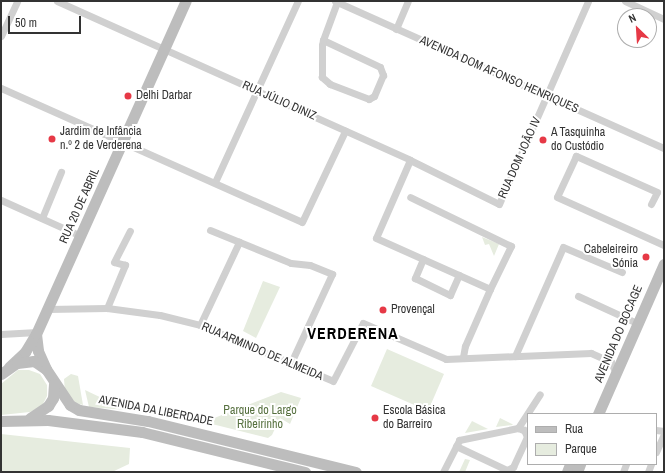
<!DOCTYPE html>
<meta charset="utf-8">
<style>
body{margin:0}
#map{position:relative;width:665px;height:473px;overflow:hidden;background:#fff;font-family:"Archivo Narrow",sans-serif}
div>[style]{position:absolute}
.green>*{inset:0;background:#e6ecdf}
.street>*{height:7px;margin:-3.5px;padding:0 3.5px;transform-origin:3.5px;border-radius:3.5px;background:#d0d0d0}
.secondary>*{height:11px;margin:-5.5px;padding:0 5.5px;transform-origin:5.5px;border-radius:5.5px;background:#bdbdbd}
.dots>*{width:11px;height:11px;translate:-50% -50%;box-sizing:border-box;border:2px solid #fff;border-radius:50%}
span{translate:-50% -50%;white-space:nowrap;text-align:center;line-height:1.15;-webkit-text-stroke:4px #fff;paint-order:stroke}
.street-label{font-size:12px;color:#333}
.poi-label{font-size:12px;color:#333}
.left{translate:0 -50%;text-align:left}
.right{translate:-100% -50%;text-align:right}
.park-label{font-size:12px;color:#56703f}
.district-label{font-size:16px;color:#000;font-weight:700;letter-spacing:1px}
.frame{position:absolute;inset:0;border:2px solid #333;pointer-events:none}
.legend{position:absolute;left:527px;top:413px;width:130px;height:52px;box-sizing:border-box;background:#fff;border:1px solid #adadad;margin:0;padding:5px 7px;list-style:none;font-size:12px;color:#333}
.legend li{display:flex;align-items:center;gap:8px;height:20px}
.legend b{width:20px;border:1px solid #adadad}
.north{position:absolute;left:617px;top:8px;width:40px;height:40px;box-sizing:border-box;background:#fff;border:1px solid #adadad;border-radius:50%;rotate:335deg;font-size:11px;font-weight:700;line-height:16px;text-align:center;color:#333}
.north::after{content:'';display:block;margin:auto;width:14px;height:18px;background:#e63946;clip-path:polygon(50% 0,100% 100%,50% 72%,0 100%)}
.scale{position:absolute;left:8px;top:16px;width:73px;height:18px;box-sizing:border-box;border:2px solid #333;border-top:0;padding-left:5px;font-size:12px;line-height:14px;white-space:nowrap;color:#333;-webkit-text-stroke:3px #fff;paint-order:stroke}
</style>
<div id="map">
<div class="green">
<i style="clip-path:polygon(482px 237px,499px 244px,494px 256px,489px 244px,485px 245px)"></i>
<i style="clip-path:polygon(263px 281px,280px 287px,256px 338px,243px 331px)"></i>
<i style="clip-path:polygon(387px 349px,444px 374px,428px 411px,371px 386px)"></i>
<i style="clip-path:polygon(18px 370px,29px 370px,40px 374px,47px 385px,47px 396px,42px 406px,30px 412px,1px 415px,1px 384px)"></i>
<i style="clip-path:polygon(71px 374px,78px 376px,83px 405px,76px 403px,65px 392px,64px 379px)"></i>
<i style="clip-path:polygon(85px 390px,127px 410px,89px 407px)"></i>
<i style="clip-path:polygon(281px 392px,301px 398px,290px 424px,280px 418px,272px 435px,268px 438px,204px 422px)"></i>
<i style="clip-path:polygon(500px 418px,512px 424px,513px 425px,496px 427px)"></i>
<i style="clip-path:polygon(472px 421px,488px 429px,465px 433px)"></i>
<i style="clip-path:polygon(1px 434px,130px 448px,129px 464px,112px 472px,1px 472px)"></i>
<i style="clip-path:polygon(465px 459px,470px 460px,465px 472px,459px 472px)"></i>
</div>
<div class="street">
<i style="left:57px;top:1px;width:387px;rotate:24.2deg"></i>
<i style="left:410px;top:160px;width:99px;rotate:26.3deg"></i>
<i style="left:499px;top:204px;width:222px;rotate:-66.3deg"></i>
<i style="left:335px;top:1px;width:360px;rotate:24.1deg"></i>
<i style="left:625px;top:1px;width:43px;rotate:24.8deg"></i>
<i style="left:396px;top:29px;width:30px;rotate:-67deg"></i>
<i style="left:1px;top:36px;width:38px;rotate:-65deg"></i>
<i style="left:323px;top:40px;width:63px;rotate:25.3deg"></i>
<i style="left:380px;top:67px;width:9px;rotate:69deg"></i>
<i style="left:383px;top:75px;width:23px;rotate:113deg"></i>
<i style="left:374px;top:96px;width:6px;rotate:149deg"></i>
<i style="left:369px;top:99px;width:42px;rotate:-159deg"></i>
<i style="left:330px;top:84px;width:11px;rotate:-139deg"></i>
<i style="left:322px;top:77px;width:32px;rotate:-90deg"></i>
<i style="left:322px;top:45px;width:5px;rotate:-79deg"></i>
<i style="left:323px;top:40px;width:40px;rotate:-69.8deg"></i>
<i style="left:1px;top:88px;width:329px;rotate:24deg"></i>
<i style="left:302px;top:222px;width:101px;rotate:-64.7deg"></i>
<i style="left:410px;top:160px;width:85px;rotate:113.6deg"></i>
<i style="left:376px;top:238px;width:125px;rotate:24.1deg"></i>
<i style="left:490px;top:289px;width:48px;rotate:-64deg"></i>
<i style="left:511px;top:246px;width:112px;rotate:-154.1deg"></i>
<i style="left:215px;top:182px;width:199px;rotate:-65.4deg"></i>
<i style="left:1px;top:200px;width:88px;rotate:24.2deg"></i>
<i style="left:651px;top:204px;width:13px;rotate:-63deg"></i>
<i style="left:657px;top:192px;width:89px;rotate:-156deg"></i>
<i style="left:576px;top:156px;width:45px;rotate:114.9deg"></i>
<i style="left:557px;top:197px;width:117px;rotate:24.2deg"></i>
<i style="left:42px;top:218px;width:50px;rotate:-67.6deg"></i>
<i style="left:210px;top:230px;width:87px;rotate:22.2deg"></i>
<i style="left:291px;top:263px;width:19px;rotate:6deg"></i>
<i style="left:310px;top:265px;width:24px;rotate:22deg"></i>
<i style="left:332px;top:274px;width:100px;rotate:114.8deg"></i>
<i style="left:423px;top:259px;width:21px;rotate:113deg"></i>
<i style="left:415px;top:278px;width:39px;rotate:26deg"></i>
<i style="left:450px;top:295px;width:22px;rotate:-66deg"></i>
<i style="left:578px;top:296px;width:65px;rotate:24.6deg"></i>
<i style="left:107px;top:308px;width:47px;rotate:-67.3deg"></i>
<i style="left:125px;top:265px;width:11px;rotate:-165deg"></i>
<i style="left:114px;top:262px;width:35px;rotate:-63deg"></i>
<i style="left:48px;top:309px;width:59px;rotate:-1deg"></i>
<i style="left:107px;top:308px;width:53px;rotate:7.5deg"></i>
<i style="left:160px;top:315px;width:41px;rotate:14deg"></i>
<i style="left:200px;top:325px;width:144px;rotate:22.8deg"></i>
<i style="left:333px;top:381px;width:65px;rotate:-62.7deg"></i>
<i style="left:363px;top:323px;width:90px;rotate:23.4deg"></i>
<i style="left:446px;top:359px;width:145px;rotate:-2.4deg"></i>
<i style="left:591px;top:353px;width:22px;rotate:24deg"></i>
<i style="left:611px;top:362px;width:13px;rotate:67deg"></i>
<i style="left:200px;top:325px;width:92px;rotate:-64.8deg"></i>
<i style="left:1px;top:334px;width:36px;rotate:-3deg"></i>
<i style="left:515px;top:356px;width:119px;rotate:-66.2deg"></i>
<i style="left:563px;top:247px;width:64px;rotate:23deg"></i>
<i style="left:463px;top:357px;width:11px;rotate:-80deg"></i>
<i style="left:465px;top:346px;width:62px;rotate:-66.3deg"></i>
<i style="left:518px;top:428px;width:40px;rotate:-57.1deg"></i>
<i style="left:656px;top:430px;width:8px;rotate:7deg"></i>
<i style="left:456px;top:446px;width:56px;rotate:25.2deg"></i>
<i style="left:507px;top:470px;width:7px;rotate:-27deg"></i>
<i style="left:513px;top:467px;width:33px;rotate:-65deg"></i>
<i style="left:527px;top:437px;width:8px;rotate:-113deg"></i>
<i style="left:656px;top:452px;width:20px;rotate:-66deg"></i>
<i style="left:443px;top:472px;width:36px;rotate:-63deg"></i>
<i style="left:459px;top:440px;width:60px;rotate:-11.5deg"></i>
<i style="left:518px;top:428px;width:11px;rotate:22deg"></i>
<i style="left:623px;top:472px;width:9px;rotate:-69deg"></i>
<i style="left:648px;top:472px;width:9px;rotate:-69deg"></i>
</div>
<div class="secondary">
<i style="left:36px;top:334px;width:17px;rotate:83deg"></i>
<i style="left:38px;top:351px;width:20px;rotate:66deg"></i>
<i style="left:9px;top:367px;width:22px;rotate:-43deg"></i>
<i style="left:25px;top:352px;width:21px;rotate:-59deg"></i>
<i style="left:36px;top:334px;width:365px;rotate:-65.8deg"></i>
<i style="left:1px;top:374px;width:19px;rotate:-35deg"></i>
<i style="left:17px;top:363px;width:17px;rotate:-7deg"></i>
<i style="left:34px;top:361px;width:14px;rotate:34deg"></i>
<i style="left:46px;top:369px;width:43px;rotate:56.3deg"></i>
<i style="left:70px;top:405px;width:10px;rotate:29deg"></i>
<i style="left:79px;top:410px;width:70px;rotate:9.1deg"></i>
<i style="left:148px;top:421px;width:214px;rotate:13.8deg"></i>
<i style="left:598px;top:414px;width:164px;rotate:-66.3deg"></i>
<i style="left:30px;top:418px;width:22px;rotate:-34deg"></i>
<i style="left:48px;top:406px;width:9px;rotate:-58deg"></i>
<i style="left:53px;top:398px;width:14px;rotate:-86deg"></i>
<i style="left:1px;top:421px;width:47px;rotate:-1.2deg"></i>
<i style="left:48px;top:420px;width:95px;rotate:7.3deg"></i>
<i style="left:142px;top:432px;width:168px;rotate:13.8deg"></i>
<i style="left:567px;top:472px;width:9px;rotate:-69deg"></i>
<i style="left:577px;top:472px;width:9px;rotate:-69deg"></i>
</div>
<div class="dots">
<i style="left:128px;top:96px;background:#e63946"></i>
<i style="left:52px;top:139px;background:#e63946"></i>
<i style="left:543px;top:140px;background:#e63946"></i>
<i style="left:646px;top:257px;background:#e63946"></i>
<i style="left:383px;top:310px;background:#e63946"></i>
<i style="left:375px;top:418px;background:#e63946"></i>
</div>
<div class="street-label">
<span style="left:499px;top:75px;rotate:24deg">AVENIDA DOM AFONSO HENRIQUES</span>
<span style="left:279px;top:101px;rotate:24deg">RUA JÚLIO DINIZ</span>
<span style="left:520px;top:158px;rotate:-66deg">RUA DOM JOÃO IV</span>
<span style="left:80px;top:206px;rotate:-66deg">RUA 20 DE ABRIL</span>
<span style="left:619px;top:334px;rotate:-67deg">AVENIDA DO BOCAGE</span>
<span style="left:262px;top:352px;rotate:23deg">RUA ARMINDO DE ALMEIDA</span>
<span style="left:156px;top:411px;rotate:11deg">AVENIDA DA LIBERDADE</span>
</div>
<div class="poi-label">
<span class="left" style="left:136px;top:96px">Delhi Darbar</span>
<span class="left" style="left:60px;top:139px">Jardim de Infância<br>n.º 2 de Verderena</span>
<span class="left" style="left:551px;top:140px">A Tasquinha<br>do Custódio</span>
<span class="right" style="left:638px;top:257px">Cabeleireiro<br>Sónia</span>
<span class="left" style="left:391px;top:310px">Provençal</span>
<span class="left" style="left:383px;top:418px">Escola Básica<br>do Barreiro</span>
</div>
<div class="park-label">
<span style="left:260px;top:418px">Parque do Largo<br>Ribeirinho</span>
</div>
<div class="district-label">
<span style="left:353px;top:333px">VERDERENA</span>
</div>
<div class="frame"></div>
<ul class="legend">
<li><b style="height:5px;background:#bdbdbd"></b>Rua</li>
<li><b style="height:11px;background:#e6ecdf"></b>Parque</li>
</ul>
<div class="north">N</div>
<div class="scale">50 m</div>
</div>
